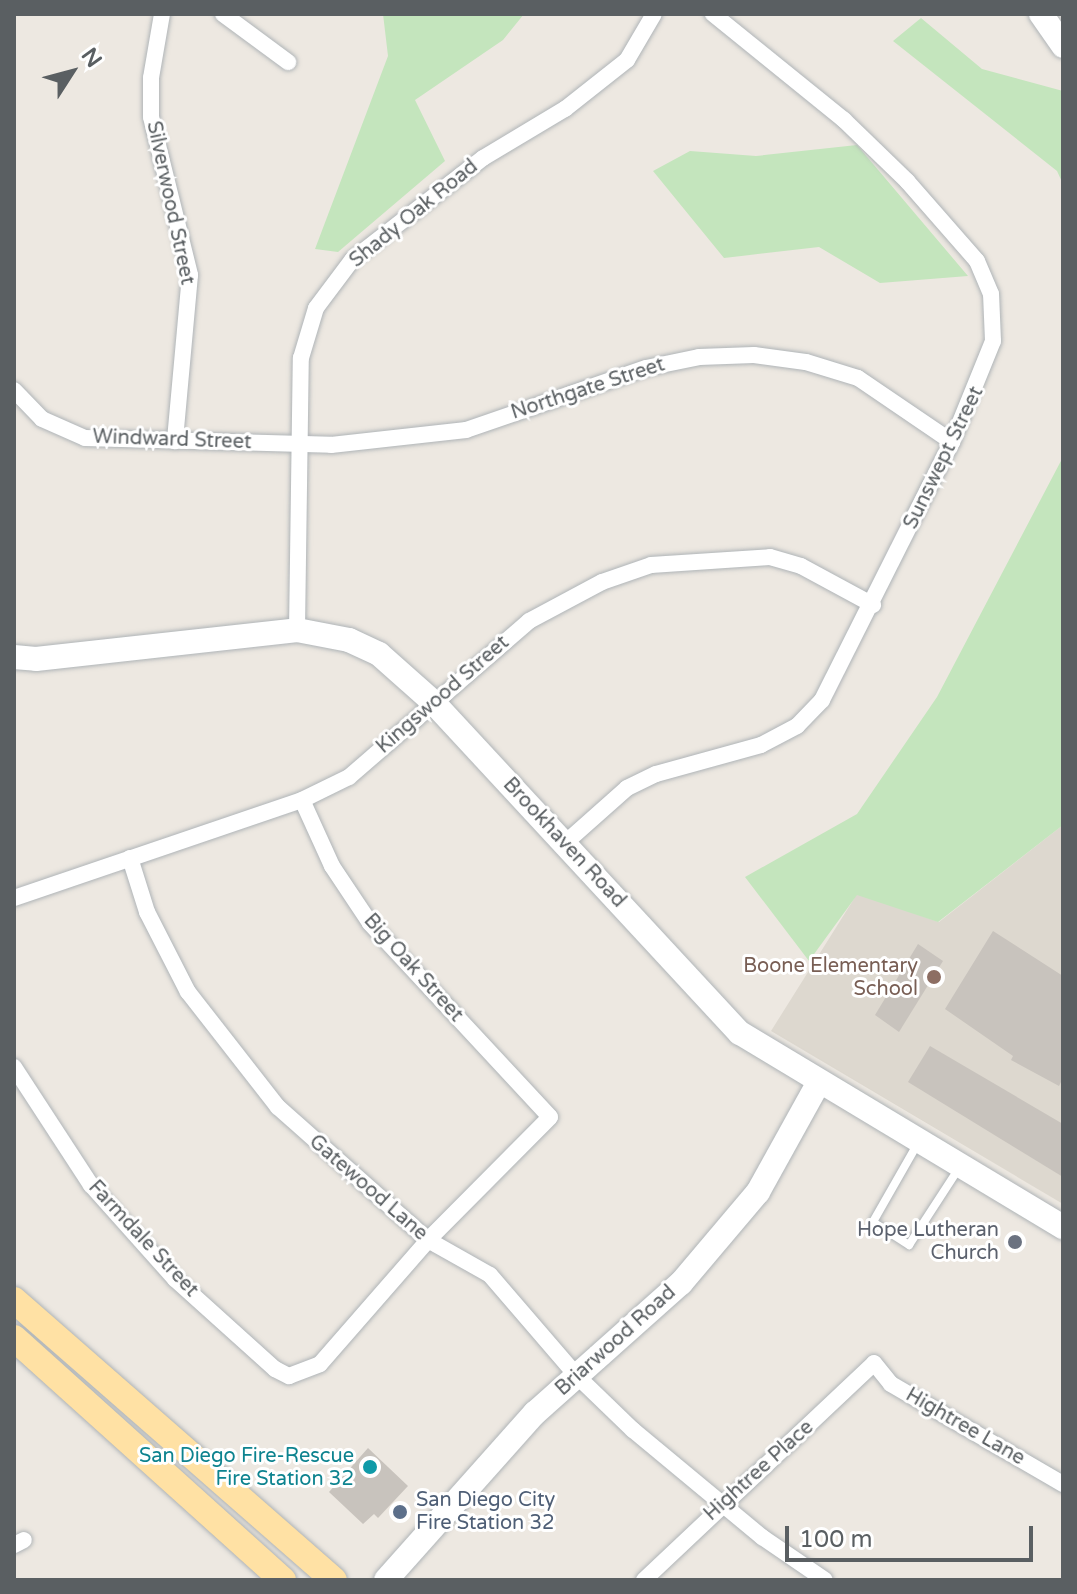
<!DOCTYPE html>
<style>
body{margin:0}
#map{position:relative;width:1077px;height:1594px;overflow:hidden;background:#ede8e1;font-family:"Varela Round",sans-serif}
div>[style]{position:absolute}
.education>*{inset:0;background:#ddd8cf}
.green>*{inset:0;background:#c4e5bd}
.building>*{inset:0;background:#c8c3bd}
.roads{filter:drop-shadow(0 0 2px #afb4b7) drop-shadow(0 0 2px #afb4b7)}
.lane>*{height:8px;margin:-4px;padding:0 4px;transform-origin:4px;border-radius:4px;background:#fff}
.street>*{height:16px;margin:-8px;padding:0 8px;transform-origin:8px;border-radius:8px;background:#fff}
.secondary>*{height:24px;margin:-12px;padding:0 12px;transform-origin:12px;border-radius:12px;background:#fff}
.primary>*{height:26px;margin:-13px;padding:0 13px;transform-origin:13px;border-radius:13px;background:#ffe1a4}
.dots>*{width:22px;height:22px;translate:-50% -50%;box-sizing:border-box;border:4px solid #fff;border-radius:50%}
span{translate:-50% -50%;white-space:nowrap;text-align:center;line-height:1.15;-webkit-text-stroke:6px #fff;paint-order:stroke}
.street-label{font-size:20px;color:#5a5f62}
.education-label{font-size:20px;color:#785e54}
.right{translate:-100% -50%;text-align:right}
.worship-label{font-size:20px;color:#5b616d}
.culture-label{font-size:20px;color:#0d838f}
.service-label{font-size:20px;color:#4e5e75}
.left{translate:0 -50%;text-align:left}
.frame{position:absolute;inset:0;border:16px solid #5a5f62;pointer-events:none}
.north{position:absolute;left:32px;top:32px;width:80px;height:80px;-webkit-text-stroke:6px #fff;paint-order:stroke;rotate:54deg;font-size:22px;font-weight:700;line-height:32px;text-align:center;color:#5a5f62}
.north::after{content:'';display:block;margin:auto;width:28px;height:36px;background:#5a5f62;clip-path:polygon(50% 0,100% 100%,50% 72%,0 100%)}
.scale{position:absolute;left:785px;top:1526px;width:248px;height:36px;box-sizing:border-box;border:4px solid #5a5f62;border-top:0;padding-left:10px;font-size:24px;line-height:28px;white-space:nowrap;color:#5a5f62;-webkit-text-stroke:6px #fff;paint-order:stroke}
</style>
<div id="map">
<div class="education">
<i style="clip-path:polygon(1063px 825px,1063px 1204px,771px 1031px,857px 894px,939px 922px)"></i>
</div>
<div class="green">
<i style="clip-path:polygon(383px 14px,524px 14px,503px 40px,415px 100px,445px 161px,338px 252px,315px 249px,388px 56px)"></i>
<i style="clip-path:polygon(921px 18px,982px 69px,1063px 91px,1063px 184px,1057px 171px,893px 41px)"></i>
<i style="clip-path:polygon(857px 145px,968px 276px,880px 283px,819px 247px,724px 258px,653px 171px,690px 151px,756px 156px)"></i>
<i style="clip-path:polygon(1063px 457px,1063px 825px,938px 922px,857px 895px,809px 961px,745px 877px,857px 814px,937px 697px)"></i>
</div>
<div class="building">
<i style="clip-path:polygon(993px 931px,1063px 976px,1063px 1078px,1059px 1086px,1011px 1060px,1013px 1056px,945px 1009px)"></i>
<i style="clip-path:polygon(918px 944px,943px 961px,899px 1032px,875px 1015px)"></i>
<i style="clip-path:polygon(930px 1046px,1063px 1124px,1063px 1177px,908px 1082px)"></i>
<i style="clip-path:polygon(368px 1448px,408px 1486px,378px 1518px,374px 1514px,363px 1524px,329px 1492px)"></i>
</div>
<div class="roads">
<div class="lane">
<i style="left:918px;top:1143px;width:91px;rotate:119.7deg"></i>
<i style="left:873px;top:1222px;width:43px;rotate:32.6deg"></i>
<i style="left:909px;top:1245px;width:92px;rotate:-57deg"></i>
</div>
<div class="street">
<i style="left:162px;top:14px;width:65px;rotate:99.8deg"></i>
<i style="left:151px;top:78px;width:39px;rotate:90deg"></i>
<i style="left:151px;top:117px;width:163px;rotate:76.1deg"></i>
<i style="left:190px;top:275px;width:167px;rotate:95.2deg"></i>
<i style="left:223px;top:14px;width:81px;rotate:36.4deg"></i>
<i style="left:14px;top:390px;width:40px;rotate:46deg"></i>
<i style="left:42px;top:419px;width:47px;rotate:23.8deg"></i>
<i style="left:85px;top:438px;width:246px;rotate:1.6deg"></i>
<i style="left:331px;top:445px;width:136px;rotate:-6.3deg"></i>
<i style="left:466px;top:430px;width:190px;rotate:-19deg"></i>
<i style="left:646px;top:368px;width:54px;rotate:-11.7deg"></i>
<i style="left:699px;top:357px;width:55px;rotate:-2.1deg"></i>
<i style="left:754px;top:355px;width:52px;rotate:7.7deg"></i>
<i style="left:806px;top:362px;width:54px;rotate:17.1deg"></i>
<i style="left:858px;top:378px;width:114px;rotate:34.2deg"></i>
<i style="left:297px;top:630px;width:272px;rotate:-89.2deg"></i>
<i style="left:301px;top:358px;width:52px;rotate:-73.3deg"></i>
<i style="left:316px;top:308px;width:60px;rotate:-53.1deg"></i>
<i style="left:352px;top:260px;width:166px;rotate:-37.9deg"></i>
<i style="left:483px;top:158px;width:96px;rotate:-30.9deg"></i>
<i style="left:565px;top:109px;width:79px;rotate:-38.3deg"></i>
<i style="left:627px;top:60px;width:53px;rotate:-59.6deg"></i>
<i style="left:564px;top:844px;width:84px;rotate:-41.6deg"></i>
<i style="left:627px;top:788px;width:32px;rotate:-26deg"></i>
<i style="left:656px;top:774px;width:109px;rotate:-15.4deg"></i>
<i style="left:761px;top:745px;width:41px;rotate:-27.8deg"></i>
<i style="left:797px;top:726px;width:36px;rotate:-46deg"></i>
<i style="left:822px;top:700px;width:289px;rotate:-63.3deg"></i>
<i style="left:952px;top:442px;width:109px;rotate:-67.9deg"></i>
<i style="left:993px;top:341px;width:47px;rotate:-92.4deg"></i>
<i style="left:991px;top:294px;width:36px;rotate:-113deg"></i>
<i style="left:977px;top:261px;width:106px;rotate:-131.2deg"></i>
<i style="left:907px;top:181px;width:88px;rotate:-135.9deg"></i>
<i style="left:844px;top:120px;width:169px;rotate:-141deg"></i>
<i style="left:130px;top:858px;width:57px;rotate:72.5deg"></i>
<i style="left:147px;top:912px;width:90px;rotate:62.9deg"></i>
<i style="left:188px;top:992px;width:146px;rotate:52deg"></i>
<i style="left:278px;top:1107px;width:200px;rotate:41.6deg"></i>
<i style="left:428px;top:1240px;width:71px;rotate:29.4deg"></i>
<i style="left:490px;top:1275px;width:132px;rotate:49.3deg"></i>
<i style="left:576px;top:1375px;width:79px;rotate:44deg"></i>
<i style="left:633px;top:1430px;width:168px;rotate:39.7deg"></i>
<i style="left:762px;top:1537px;width:76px;rotate:34.3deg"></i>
<i style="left:14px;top:898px;width:304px;rotate:-18.8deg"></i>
<i style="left:302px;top:800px;width:52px;rotate:-26.1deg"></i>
<i style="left:349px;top:777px;width:238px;rotate:-40.9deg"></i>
<i style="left:529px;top:621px;width:83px;rotate:-28.1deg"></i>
<i style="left:602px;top:582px;width:52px;rotate:-19.1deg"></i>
<i style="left:651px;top:565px;width:119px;rotate:-3.8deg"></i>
<i style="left:770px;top:557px;width:32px;rotate:16deg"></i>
<i style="left:801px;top:566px;width:82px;rotate:28.4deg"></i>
<i style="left:14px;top:1067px;width:141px;rotate:56.9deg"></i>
<i style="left:91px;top:1185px;width:126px;rotate:48.2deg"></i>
<i style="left:175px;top:1279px;width:135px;rotate:42deg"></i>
<i style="left:275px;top:1369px;width:16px;rotate:27deg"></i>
<i style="left:289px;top:1376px;width:33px;rotate:-21deg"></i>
<i style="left:320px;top:1364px;width:164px;rotate:-48.9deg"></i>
<i style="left:428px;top:1240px;width:173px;rotate:-45.2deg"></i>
<i style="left:550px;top:1117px;width:265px;rotate:-132.9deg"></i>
<i style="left:370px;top:923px;width:69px;rotate:-123.7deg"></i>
<i style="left:332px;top:866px;width:72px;rotate:-114.4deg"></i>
<i style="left:14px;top:1545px;width:11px;rotate:-27deg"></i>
<i style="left:644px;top:1580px;width:316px;rotate:-43.3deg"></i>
<i style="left:874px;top:1363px;width:27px;rotate:51deg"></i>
<i style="left:891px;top:1384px;width:199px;rotate:30.2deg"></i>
</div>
<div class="secondary">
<i style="left:1041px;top:14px;width:39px;rotate:55deg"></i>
<i style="left:14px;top:657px;width:22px;rotate:5deg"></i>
<i style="left:36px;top:659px;width:263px;rotate:-6.3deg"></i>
<i style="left:297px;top:630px;width:53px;rotate:10.9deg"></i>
<i style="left:349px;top:640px;width:33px;rotate:25deg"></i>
<i style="left:379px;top:654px;width:72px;rotate:41.6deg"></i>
<i style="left:433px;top:702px;width:451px;rotate:47.2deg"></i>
<i style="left:740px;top:1033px;width:377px;rotate:31deg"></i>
<i style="left:386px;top:1580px;width:224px;rotate:-48.3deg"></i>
<i style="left:535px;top:1413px;width:195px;rotate:-41.7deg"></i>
<i style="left:681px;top:1283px;width:119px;rotate:-49.8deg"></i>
<i style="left:758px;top:1192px;width:126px;rotate:-61deg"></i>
</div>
<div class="primary">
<i style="left:14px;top:1300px;width:425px;rotate:41.2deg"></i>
<i style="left:14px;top:1338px;width:362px;rotate:42deg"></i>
</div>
</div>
<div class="dots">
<i style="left:934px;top:977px;background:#8d6e63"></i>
<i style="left:1015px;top:1242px;background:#6b7280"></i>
<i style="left:370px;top:1467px;background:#0f9aa8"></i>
<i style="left:400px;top:1512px;background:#5c6f8a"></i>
</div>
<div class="street-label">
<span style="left:170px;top:203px;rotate:78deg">Silverwood Street</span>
<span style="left:414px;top:214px;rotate:-39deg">Shady Oak Road</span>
<span style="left:588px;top:389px;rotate:-18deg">Northgate Street</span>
<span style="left:172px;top:440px;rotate:2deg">Windward Street</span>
<span style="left:944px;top:458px;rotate:-64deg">Sunswept Street</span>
<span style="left:443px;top:695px;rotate:-41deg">Kingswood Street</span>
<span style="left:564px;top:843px;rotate:47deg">Brookhaven Road</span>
<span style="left:413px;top:968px;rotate:48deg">Big Oak Street</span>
<span style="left:368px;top:1188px;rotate:41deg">Gatewood Lane</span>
<span style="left:143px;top:1239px;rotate:47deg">Farmdale Street</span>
<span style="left:616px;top:1341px;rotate:-42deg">Briarwood Road</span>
<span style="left:965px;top:1427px;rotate:30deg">Hightree Lane</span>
<span style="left:759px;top:1471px;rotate:-42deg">Hightree Place</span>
</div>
<div class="education-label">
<span class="right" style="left:918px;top:978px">Boone Elementary<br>School</span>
</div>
<div class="worship-label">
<span class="right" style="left:999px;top:1242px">Hope Lutheran<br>Church</span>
</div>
<div class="culture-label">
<span class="right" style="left:354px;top:1468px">San Diego Fire-Rescue<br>Fire Station 32</span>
</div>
<div class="service-label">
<span class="left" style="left:416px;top:1512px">San Diego City<br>Fire Station 32</span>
</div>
<div class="frame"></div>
<div class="north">N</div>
<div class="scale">100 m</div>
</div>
